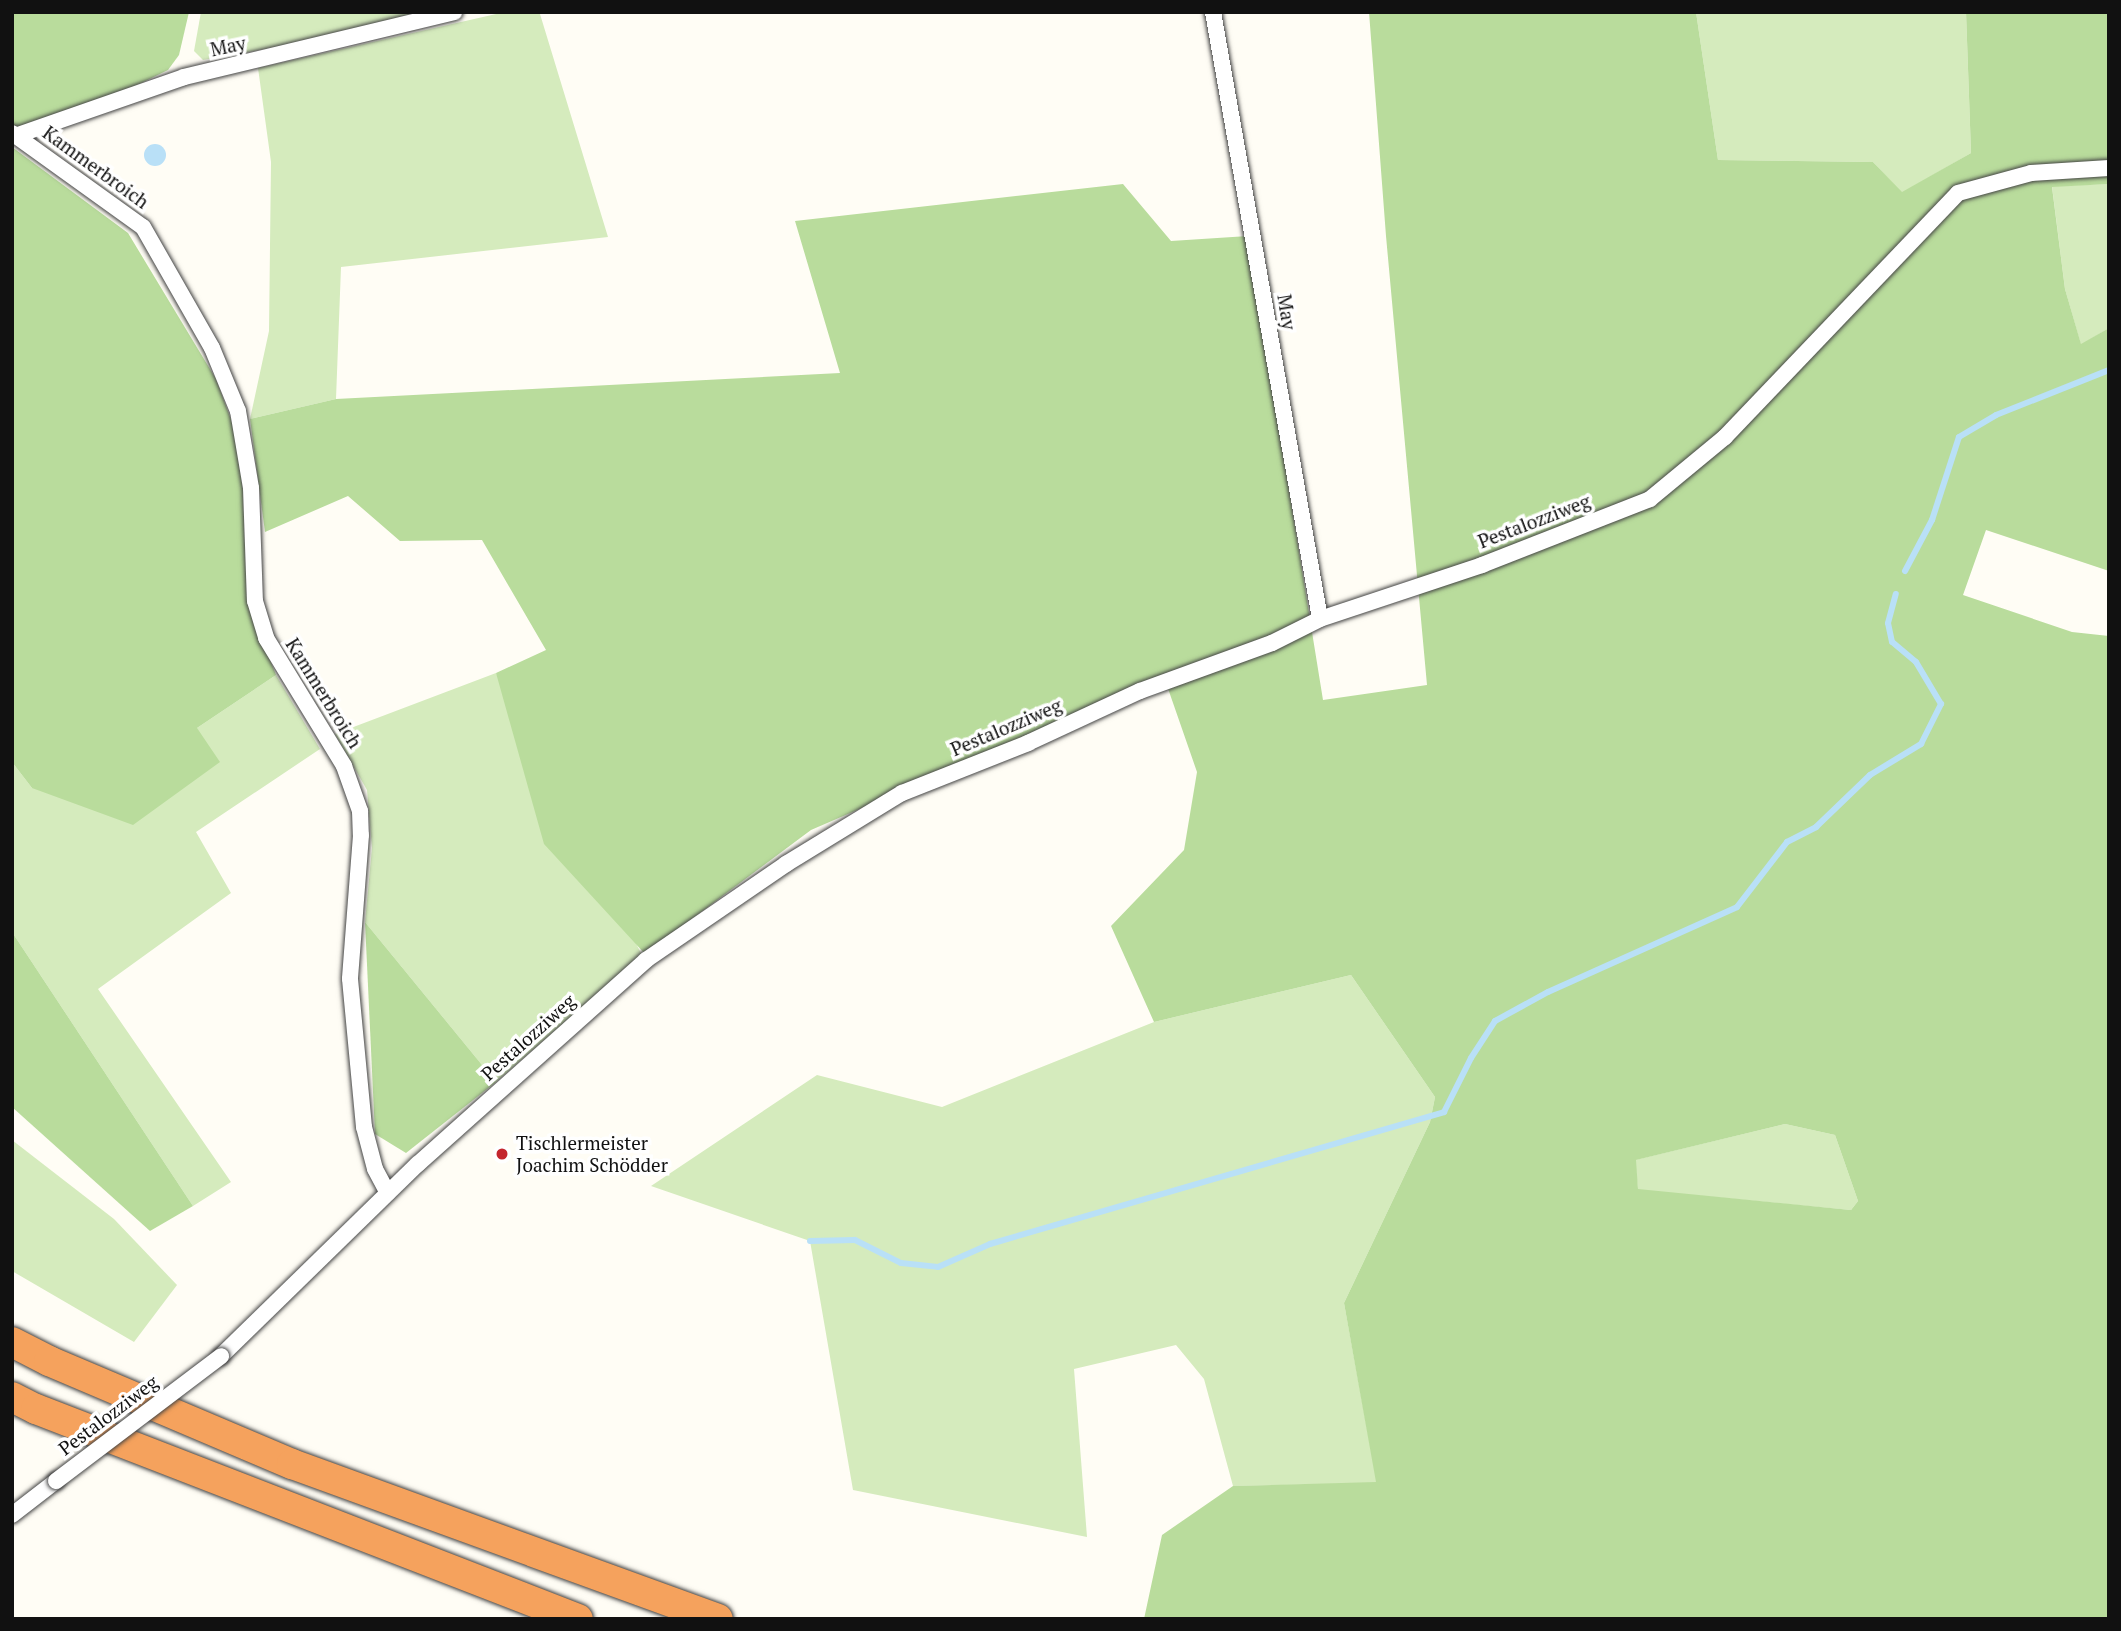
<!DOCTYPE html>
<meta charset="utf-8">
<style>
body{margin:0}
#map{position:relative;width:2121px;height:1631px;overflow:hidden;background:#fffdf5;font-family:"PT Serif",serif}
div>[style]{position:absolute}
.green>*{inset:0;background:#d5ebbd}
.forest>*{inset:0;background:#b9dc9c}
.water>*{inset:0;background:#b9e0f7}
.round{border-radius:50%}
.stream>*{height:6px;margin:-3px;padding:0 3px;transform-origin:3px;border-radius:3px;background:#b9e0f7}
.roads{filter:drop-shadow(0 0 2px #444) drop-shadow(0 0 2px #444)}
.minor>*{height:16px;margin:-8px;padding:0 8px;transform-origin:8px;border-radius:8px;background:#fff}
.motorway>*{height:30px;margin:-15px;padding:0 15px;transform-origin:15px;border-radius:15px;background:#f5a25d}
.bridges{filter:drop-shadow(0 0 2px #444) drop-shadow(0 0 2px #444)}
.minor-bridge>*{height:16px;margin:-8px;padding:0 8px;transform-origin:8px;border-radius:8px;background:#fff}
.dots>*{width:19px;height:19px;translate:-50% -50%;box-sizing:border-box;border:4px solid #fff;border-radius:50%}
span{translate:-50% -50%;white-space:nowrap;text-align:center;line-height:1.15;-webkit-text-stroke:7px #fff;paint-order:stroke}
.street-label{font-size:19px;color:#111}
.poi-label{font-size:19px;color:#111}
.left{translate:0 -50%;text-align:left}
.frame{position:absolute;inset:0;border:14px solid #111;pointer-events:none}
</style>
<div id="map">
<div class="green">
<i style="clip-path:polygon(201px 12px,419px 12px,305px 42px,203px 60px,194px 51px)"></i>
<i style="clip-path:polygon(505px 12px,540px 14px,608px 237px,341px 267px,336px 399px,250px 419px,269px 331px,271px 162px,258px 68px)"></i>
<i style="clip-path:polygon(1696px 12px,1966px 12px,1971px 153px,1902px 193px,1873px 162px,1718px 160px)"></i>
<i style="clip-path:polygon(2109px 184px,2109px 328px,2081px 345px,2065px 289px,2052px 186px)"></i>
<i style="clip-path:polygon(496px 673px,642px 955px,496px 1082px,365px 922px,372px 848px,367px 790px,335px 734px)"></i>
<i style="clip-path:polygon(276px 675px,320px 749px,196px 832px,231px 893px,98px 989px,231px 1182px,193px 1206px,12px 932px,12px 762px,32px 788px,197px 728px)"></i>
<i style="clip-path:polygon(1351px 975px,1435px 1097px,1430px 1122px,1344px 1303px,1377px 1483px,1233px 1486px,1204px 1379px,1176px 1345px,1074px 1369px,1087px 1537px,853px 1490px,810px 1241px,651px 1186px,817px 1075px,942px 1107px,1154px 1022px)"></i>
<i style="clip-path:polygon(1785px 1124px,1835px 1135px,1858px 1201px,1851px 1210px,1638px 1190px,1635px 1160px)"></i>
<i style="clip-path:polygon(12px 1140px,114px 1219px,177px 1285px,134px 1342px,12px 1271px)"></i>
</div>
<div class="forest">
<i style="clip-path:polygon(12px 12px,189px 12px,179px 55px,168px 70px,12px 146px)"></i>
<i style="clip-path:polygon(evenodd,1369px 12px,1696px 12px,1718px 160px,1873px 162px,1902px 192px,1971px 153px,1966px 12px,2109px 12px,2109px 184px,2052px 187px,2065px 289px,2081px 344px,2109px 328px,2109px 571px,1986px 530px,1963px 595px,2072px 632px,2109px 636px,2109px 1619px,1144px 1619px,1162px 1535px,1233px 1486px,1376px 1482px,1344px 1303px,1430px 1122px,1435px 1097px,1351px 975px,1154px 1022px,1111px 926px,1184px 850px,1197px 772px,1164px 677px,811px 830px,645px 954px,544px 844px,496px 673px,546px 650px,482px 540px,400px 541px,348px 496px,265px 532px,250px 419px,336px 399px,840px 373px,795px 221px,1123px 184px,1171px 241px,1248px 236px,1323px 700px,1427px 685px,1386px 236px,1369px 12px,1785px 1124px,1835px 1135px,1858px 1201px,1851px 1210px,1638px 1189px,1636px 1160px,1785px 1124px)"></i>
<i style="clip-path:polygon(12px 147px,128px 233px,216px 379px,233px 425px,243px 490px,247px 601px,276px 675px,197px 728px,220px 762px,133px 825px,32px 788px,12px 762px)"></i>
<i style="clip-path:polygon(365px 922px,496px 1082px,406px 1153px,375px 1134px)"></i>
<i style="clip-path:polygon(12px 932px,193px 1206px,150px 1231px,12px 1107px)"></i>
</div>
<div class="water">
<i class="round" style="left:144px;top:144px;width:22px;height:22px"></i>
</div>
<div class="stream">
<i style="left:1905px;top:571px;width:58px;rotate:-62.1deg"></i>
<i style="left:1932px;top:520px;width:87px;rotate:-72deg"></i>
<i style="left:1959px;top:437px;width:43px;rotate:-30.7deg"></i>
<i style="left:1996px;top:415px;width:122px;rotate:-21.7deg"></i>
<i style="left:810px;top:1241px;width:45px;rotate:-1.3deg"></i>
<i style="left:855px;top:1240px;width:51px;rotate:26.6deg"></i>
<i style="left:901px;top:1263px;width:37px;rotate:6deg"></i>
<i style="left:938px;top:1267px;width:57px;rotate:-23.9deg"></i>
<i style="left:990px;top:1244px;width:473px;rotate:-16.2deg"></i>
<i style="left:1444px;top:1112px;width:60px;rotate:-63.4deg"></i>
<i style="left:1471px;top:1058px;width:44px;rotate:-57deg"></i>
<i style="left:1495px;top:1021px;width:60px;rotate:-28.7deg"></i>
<i style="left:1548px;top:992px;width:207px;rotate:-24.2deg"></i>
<i style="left:1737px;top:907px;width:82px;rotate:-52.4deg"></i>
<i style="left:1787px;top:842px;width:33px;rotate:-27deg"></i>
<i style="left:1816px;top:827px;width:75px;rotate:-43.9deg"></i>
<i style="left:1870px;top:775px;width:60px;rotate:-31.3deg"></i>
<i style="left:1921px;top:744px;width:45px;rotate:-63.4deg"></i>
<i style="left:1941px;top:704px;width:49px;rotate:-120.8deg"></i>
<i style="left:1916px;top:662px;width:31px;rotate:-140deg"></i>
<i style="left:1892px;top:642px;width:19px;rotate:-102deg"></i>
<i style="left:1888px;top:623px;width:30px;rotate:-75deg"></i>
</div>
<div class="roads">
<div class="minor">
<i style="left:1213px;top:12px;width:616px;rotate:80deg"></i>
<i style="left:12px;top:133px;width:161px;rotate:35.7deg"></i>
<i style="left:143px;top:227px;width:139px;rotate:60.3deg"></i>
<i style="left:212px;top:348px;width:68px;rotate:67.6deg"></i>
<i style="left:238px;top:411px;width:78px;rotate:80.4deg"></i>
<i style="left:251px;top:488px;width:113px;rotate:88deg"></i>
<i style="left:255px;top:601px;width:39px;rotate:73deg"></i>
<i style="left:266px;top:638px;width:150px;rotate:58.6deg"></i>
<i style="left:344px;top:766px;width:48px;rotate:70.4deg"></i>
<i style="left:360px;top:811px;width:24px;rotate:88deg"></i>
<i style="left:361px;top:835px;width:144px;rotate:94.4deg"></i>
<i style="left:350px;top:979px;width:149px;rotate:84.6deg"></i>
<i style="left:364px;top:1127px;width:43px;rotate:75.3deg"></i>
<i style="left:375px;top:1169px;width:27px;rotate:62deg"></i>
<i style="left:15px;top:136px;width:179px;rotate:-19.2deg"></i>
<i style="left:184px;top:77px;width:278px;rotate:-13.5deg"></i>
<i style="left:221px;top:1356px;width:275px;rotate:-44.3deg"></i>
<i style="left:418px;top:1164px;width:306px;rotate:-41.8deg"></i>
<i style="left:646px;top:960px;width:170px;rotate:-34.4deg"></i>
<i style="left:786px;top:864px;width:136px;rotate:-31.5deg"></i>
<i style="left:902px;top:793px;width:136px;rotate:-21.6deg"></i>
<i style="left:1028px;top:743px;width:123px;rotate:-24.9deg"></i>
<i style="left:1140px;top:691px;width:140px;rotate:-20deg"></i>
<i style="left:1272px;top:643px;width:54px;rotate:-26.6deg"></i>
<i style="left:1320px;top:619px;width:171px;rotate:-18.4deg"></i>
<i style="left:1482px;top:565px;width:180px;rotate:-21.4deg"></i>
<i style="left:1650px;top:499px;width:97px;rotate:-39.6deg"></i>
<i style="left:1725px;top:437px;width:337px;rotate:-46.3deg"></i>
<i style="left:1958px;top:193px;width:76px;rotate:-15.3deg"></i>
<i style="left:2031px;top:173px;width:78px;rotate:-3.7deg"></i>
<i style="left:12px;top:1515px;width:56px;rotate:-37.7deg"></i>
</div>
<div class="motorway">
<i style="left:12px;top:1342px;width:42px;rotate:27.2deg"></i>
<i style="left:49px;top:1361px;width:264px;rotate:23deg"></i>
<i style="left:292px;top:1464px;width:453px;rotate:20deg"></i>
<i style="left:12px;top:1397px;width:27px;rotate:27deg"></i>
<i style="left:36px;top:1409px;width:581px;rotate:21.18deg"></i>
</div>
</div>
<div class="bridges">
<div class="minor-bridge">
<i style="left:56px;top:1481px;width:207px;rotate:-37.1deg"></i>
</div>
</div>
<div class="dots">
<i style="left:502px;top:1154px;background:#c4262e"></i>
</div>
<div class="street-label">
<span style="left:228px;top:46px;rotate:-12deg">May</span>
<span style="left:96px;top:167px;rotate:36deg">Kammerbroich</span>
<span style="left:1287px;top:312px;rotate:81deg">May</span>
<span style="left:1534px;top:521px;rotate:-21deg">Pestalozziweg</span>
<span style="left:324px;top:693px;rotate:58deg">Kammerbroich</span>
<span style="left:1006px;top:727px;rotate:-23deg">Pestalozziweg</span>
<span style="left:528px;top:1037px;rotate:-42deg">Pestalozziweg</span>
<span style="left:108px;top:1415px;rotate:-37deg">Pestalozziweg</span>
</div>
<div class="poi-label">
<span class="left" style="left:516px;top:1154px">Tischlermeister<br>Joachim Schödder</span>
</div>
<div class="frame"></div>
</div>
